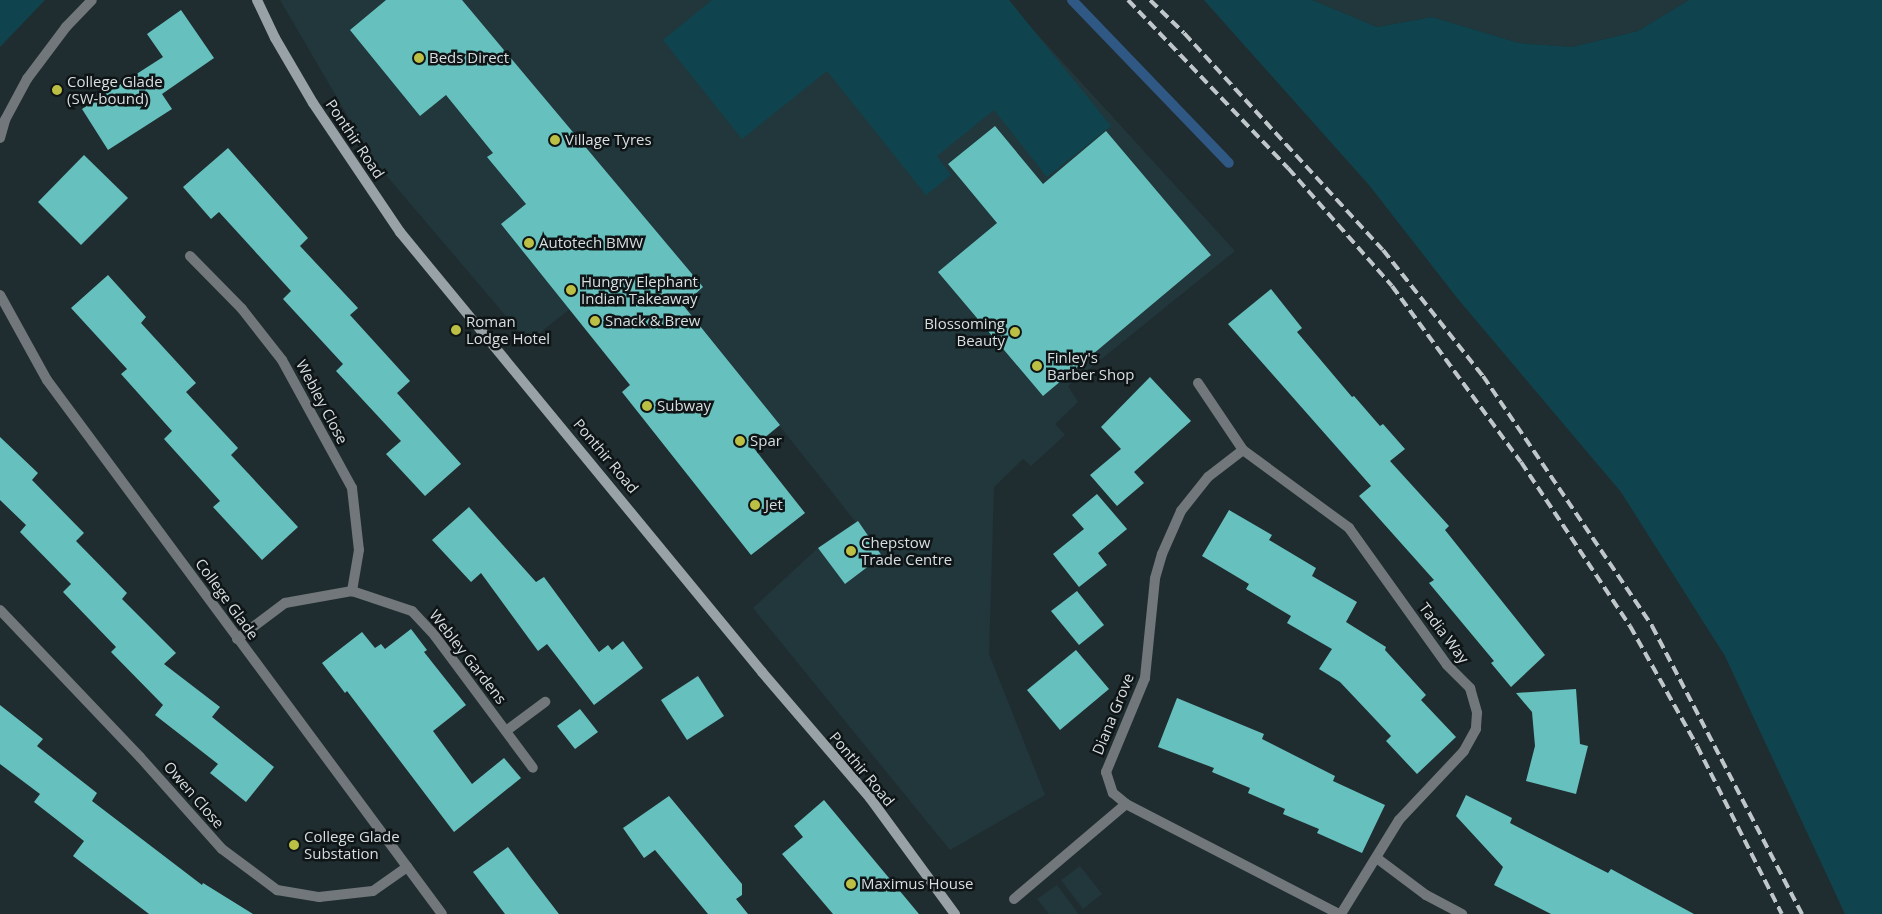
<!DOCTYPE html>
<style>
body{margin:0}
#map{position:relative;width:1882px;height:914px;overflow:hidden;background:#202d30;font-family:"Open Sans",sans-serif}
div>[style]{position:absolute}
.built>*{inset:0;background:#21373b}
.green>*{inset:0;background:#0f444e}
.stream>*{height:10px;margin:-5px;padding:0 5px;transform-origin:5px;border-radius:5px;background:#305885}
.building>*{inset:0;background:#66c1be}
.street>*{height:10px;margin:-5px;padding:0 5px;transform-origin:5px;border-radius:5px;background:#71777a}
.secondary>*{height:10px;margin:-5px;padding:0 5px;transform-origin:5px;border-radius:5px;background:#99a2a7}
.rail>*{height:4px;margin-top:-2px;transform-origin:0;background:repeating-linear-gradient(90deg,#bfc7ca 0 10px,transparent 0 15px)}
.dots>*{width:14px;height:14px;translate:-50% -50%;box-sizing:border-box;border:2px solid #0f1516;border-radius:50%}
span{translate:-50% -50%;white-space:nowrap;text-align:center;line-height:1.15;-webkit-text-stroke:5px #0f1516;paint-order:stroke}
.poi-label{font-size:15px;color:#d7dfe1}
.left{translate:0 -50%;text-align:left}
.right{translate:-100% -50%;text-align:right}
.street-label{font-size:15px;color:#d7dfe1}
</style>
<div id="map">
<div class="built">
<i style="clip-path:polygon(280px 0,1006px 0,1235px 251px,1068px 386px,1078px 402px,1055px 424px,1065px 435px,1031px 466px,1023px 459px,994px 487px,989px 654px,1045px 795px,950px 850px,753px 608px,818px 548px,845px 584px,882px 556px,825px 483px,702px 329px,570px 309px,528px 342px,374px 161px)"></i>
<i style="clip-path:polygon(1312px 0,1689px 0,1638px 31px,1572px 47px,1519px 43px,1432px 17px,1377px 27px)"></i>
<i style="clip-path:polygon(1080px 866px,1102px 894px,1083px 909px,1061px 880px)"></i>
<i style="clip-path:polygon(1057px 885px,1078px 913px,1077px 914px,1049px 914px,1037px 899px)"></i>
</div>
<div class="green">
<i style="clip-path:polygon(0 0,45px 0,0 47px)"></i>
<i style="clip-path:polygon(712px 0,1009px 0,1111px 126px,1047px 177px,994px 110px,937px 156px,951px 175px,926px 195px,827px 71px,742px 139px,663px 40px)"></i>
<i style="clip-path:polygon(1204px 0,1312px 0,1377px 27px,1432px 17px,1519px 43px,1572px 47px,1638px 31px,1689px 0,1882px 0,1882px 914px,1845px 914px,1725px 656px,1621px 492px,1458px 299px,1369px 185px)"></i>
</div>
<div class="stream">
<i style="left:1072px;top:0;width:226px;rotate:46.1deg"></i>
</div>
<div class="building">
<i style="clip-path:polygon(386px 0,462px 0,703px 287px,683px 305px,780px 425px,753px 447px,805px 513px,751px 555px,622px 392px,630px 385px,501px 224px,526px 204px,487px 157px,493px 153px,446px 95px,420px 116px,350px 30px)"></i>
<i style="clip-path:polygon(181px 10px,214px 58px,162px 94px,172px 109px,108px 150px,82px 109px,163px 57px,147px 34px)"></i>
<i style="clip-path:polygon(995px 126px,1043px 184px,1106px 131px,1211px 255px,1043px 396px,938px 272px,997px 223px,948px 164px)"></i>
<i style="clip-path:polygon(228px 148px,308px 238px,300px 246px,358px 308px,350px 315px,410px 381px,397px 393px,461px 464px,425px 496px,386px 454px,401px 441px,336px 371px,343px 364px,283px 299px,291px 291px,219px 212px,211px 219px,183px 187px)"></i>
<i style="clip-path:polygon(84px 155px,128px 198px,81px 245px,38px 202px)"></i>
<i style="clip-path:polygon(108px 275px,146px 317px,141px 323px,196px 383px,186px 392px,238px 448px,231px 455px,298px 527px,262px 560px,213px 507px,220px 501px,164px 439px,172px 431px,121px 374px,127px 369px,71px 308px)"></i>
<i style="clip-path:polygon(1271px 289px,1302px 328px,1297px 332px,1352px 397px,1354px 396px,1380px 426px,1383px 424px,1405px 449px,1390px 461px,1449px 526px,1445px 530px,1545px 655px,1511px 687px,1491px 663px,1494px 661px,1429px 583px,1434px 580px,1359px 496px,1371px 486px,1228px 324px)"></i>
<i style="clip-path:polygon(1150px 377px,1191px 421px,1134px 472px,1144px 483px,1117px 506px,1090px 475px,1121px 449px,1101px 427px)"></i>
<i style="clip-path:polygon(0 437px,38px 473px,32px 480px,84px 533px,76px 541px,127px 593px,122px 599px,176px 653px,164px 664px,220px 707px,212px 717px,274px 767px,246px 802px,210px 773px,218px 764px,155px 715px,163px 705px,111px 652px,116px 647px,63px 592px,71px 584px,20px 532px,26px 525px,0 500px)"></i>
<i style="clip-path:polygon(1097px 494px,1127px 529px,1098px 553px,1107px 565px,1079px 587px,1053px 554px,1084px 529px,1072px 515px)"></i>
<i style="clip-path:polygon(469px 507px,536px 582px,544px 577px,599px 652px,608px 645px,612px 650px,623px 641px,643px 668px,594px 705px,547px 644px,538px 651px,481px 573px,471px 582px,432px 540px)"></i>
<i style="clip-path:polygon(1229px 510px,1272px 535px,1269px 540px,1316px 568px,1312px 576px,1357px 602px,1346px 622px,1386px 647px,1385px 650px,1426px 695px,1421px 700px,1456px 737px,1417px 774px,1386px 741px,1391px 736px,1340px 682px,1319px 669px,1332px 649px,1287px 623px,1291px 616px,1246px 589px,1249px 584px,1202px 556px)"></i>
<i style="clip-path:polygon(858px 521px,882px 556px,845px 584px,818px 548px)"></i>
<i style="clip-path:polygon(1077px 591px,1104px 625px,1079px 645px,1051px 611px)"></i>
<i style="clip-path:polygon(411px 629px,427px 650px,424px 652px,466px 705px,433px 731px,472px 784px,504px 758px,521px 778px,454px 832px,347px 691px,345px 693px,322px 663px,362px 632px,375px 648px,381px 644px,385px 649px)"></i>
<i style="clip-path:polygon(1076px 650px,1109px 689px,1060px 730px,1027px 690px)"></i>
<i style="clip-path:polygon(698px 676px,724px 716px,687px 740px,661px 700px)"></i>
<i style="clip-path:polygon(1576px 689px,1580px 744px,1588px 746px,1576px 794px,1526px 781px,1535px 746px,1532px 712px,1516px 693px)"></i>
<i style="clip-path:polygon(1177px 698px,1264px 734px,1262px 739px,1335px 776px,1333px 781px,1385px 805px,1362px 853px,1317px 833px,1319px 829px,1283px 814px,1285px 809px,1248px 793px,1250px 788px,1212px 772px,1214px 768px,1158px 747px)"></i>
<i style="clip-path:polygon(0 705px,43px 739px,37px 746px,97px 793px,92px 801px,202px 885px,203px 883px,253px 914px,149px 914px,73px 856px,84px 841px,34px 802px,40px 794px,0 764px)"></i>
<i style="clip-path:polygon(580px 709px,598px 732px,575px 749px,557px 726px)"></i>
<i style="clip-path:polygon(1466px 795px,1512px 818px,1510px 823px,1608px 873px,1611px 869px,1694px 914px,1551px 914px,1494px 885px,1503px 867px,1456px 816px)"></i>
<i style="clip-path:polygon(669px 796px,742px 884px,742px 895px,736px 899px,748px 914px,708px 914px,655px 850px,644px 858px,623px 828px)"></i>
<i style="clip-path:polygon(824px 800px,919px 914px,833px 914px,782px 854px,803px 837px,794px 826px)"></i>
<i style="clip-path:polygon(508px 847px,532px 879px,559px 914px,505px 914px,473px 872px)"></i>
</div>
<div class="street">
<i style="left:0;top:138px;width:19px;rotate:-74deg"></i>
<i style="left:5px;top:120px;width:47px;rotate:-61.8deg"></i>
<i style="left:27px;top:79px;width:65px;rotate:-53.1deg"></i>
<i style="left:66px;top:27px;width:37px;rotate:-46deg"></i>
<i style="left:190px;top:256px;width:74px;rotate:45.5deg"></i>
<i style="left:242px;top:309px;width:65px;rotate:51.9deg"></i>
<i style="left:282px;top:360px;width:146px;rotate:61.3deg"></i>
<i style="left:352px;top:488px;width:62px;rotate:83.6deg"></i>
<i style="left:359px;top:550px;width:42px;rotate:99.7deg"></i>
<i style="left:0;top:295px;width:97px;rotate:61.1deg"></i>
<i style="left:47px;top:380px;width:664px;rotate:53.51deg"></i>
<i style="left:1198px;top:383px;width:81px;rotate:56.1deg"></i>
<i style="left:1243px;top:450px;width:132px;rotate:36.3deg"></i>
<i style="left:1349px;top:528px;width:168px;rotate:54.4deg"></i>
<i style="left:1447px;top:665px;width:33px;rotate:45deg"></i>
<i style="left:1470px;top:688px;width:26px;rotate:74deg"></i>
<i style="left:1477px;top:713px;width:16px;rotate:94deg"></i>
<i style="left:1476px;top:729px;width:25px;rotate:119deg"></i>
<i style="left:1464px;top:751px;width:95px;rotate:133.3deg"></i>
<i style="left:1399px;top:820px;width:110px;rotate:121.7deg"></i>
<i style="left:1243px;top:450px;width:44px;rotate:142.4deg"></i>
<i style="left:1208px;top:477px;width:43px;rotate:128.5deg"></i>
<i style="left:1181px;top:511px;width:47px;rotate:113.8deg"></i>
<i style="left:1162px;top:554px;width:26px;rotate:106deg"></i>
<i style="left:1155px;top:579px;width:100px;rotate:95.8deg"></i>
<i style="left:1145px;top:678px;width:102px;rotate:112.5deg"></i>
<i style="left:1106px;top:772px;width:22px;rotate:72deg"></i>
<i style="left:1113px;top:793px;width:17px;rotate:40deg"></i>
<i style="left:1126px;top:804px;width:240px;rotate:27.3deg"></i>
<i style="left:0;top:610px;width:203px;rotate:46.4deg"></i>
<i style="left:140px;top:757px;width:123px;rotate:48.3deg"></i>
<i style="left:222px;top:849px;width:69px;rotate:36.7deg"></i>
<i style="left:277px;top:890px;width:43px;rotate:9.5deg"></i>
<i style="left:319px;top:897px;width:54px;rotate:-6.3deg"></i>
<i style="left:373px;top:891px;width:42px;rotate:-35.2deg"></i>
<i style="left:237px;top:639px;width:60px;rotate:-36.9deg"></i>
<i style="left:285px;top:603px;width:68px;rotate:-10.2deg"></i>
<i style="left:352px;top:591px;width:63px;rotate:18.4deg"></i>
<i style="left:412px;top:611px;width:34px;rotate:47deg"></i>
<i style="left:435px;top:636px;width:164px;rotate:53.4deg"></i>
<i style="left:506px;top:731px;width:49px;rotate:-36.6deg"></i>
<i style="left:1378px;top:859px;width:60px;rotate:36.9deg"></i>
<i style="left:1426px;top:895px;width:41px;rotate:27.8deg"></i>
<i style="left:1014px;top:899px;width:147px;rotate:-40.3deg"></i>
</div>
<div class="secondary">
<i style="left:257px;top:0;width:42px;rotate:64.7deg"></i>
<i style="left:275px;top:38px;width:75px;rotate:59.7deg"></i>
<i style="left:313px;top:103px;width:156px;rotate:56deg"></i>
<i style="left:400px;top:232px;width:570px;rotate:50.55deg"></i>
<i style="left:762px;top:672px;width:166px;rotate:49.4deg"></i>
<i style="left:870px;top:798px;width:144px;rotate:53.8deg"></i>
</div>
<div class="rail">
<i style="left:1128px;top:0;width:232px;rotate:46.4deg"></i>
<i style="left:1288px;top:168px;width:157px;rotate:48.6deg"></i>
<i style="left:1392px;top:286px;width:218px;rotate:53.8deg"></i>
<i style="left:1521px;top:462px;width:197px;rotate:56.4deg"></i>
<i style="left:1630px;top:626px;width:137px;rotate:60.8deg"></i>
<i style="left:1697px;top:746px;width:188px;rotate:63.2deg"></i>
<i style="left:1150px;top:0;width:47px;rotate:44.1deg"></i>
<i style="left:1184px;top:33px;width:294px;rotate:47.5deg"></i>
<i style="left:1383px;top:250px;width:161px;rotate:51.6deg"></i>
<i style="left:1483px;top:376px;width:302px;rotate:55.9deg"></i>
<i style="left:1652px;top:626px;width:325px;rotate:62.5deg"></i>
</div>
<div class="dots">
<i style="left:419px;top:58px;background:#bbc045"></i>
<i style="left:57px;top:90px;background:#bbc045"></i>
<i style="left:555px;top:140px;background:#bbc045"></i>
<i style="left:529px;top:243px;background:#bbc045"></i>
<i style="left:571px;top:290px;background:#bbc045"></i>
<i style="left:595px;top:321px;background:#bbc045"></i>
<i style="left:456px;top:330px;background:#bbc045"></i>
<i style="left:1015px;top:332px;background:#bbc045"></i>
<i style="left:1037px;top:366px;background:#bbc045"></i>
<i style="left:647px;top:406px;background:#bbc045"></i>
<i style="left:740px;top:441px;background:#bbc045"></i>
<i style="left:755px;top:505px;background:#bbc045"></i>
<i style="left:851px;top:551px;background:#bbc045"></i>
<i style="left:294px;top:845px;background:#bbc045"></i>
<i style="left:851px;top:884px;background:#bbc045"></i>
</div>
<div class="poi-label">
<span class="left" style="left:429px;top:58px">Beds Direct</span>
<span class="left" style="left:67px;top:90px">College Glade<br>(SW-bound)</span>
<span class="left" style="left:565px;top:140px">Village Tyres</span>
<span class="left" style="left:539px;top:243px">Autotech BMW</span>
<span class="left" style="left:581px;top:290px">Hungry Elephant<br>Indian Takeaway</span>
<span class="left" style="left:466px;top:330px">Roman<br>Lodge Hotel</span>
<span class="left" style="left:605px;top:321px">Snack &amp; Brew</span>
<span class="right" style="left:1005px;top:332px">Blossoming<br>Beauty</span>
<span class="left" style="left:1047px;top:366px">Finley's<br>Barber Shop</span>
<span class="left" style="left:657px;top:406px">Subway</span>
<span class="left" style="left:750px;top:441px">Spar</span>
<span class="left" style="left:765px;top:505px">Jet</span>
<span class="left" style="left:861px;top:551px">Chepstow<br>Trade Centre</span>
<span class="left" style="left:304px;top:845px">College Glade<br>Substation</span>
<span class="left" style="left:861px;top:884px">Maximus House</span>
</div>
<div class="street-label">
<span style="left:355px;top:139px;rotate:56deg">Ponthir Road</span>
<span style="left:322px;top:402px;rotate:62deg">Webley Close</span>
<span style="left:606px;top:456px;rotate:50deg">Ponthir Road</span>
<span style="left:227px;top:599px;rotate:54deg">College Glade</span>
<span style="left:1444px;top:633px;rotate:53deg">Tadia Way</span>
<span style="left:468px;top:657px;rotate:52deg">Webley Gardens</span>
<span style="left:1113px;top:714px;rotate:-68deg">Diana Grove</span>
<span style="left:862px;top:769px;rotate:50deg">Ponthir Road</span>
<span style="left:194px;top:795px;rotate:49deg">Owen Close</span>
</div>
</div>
